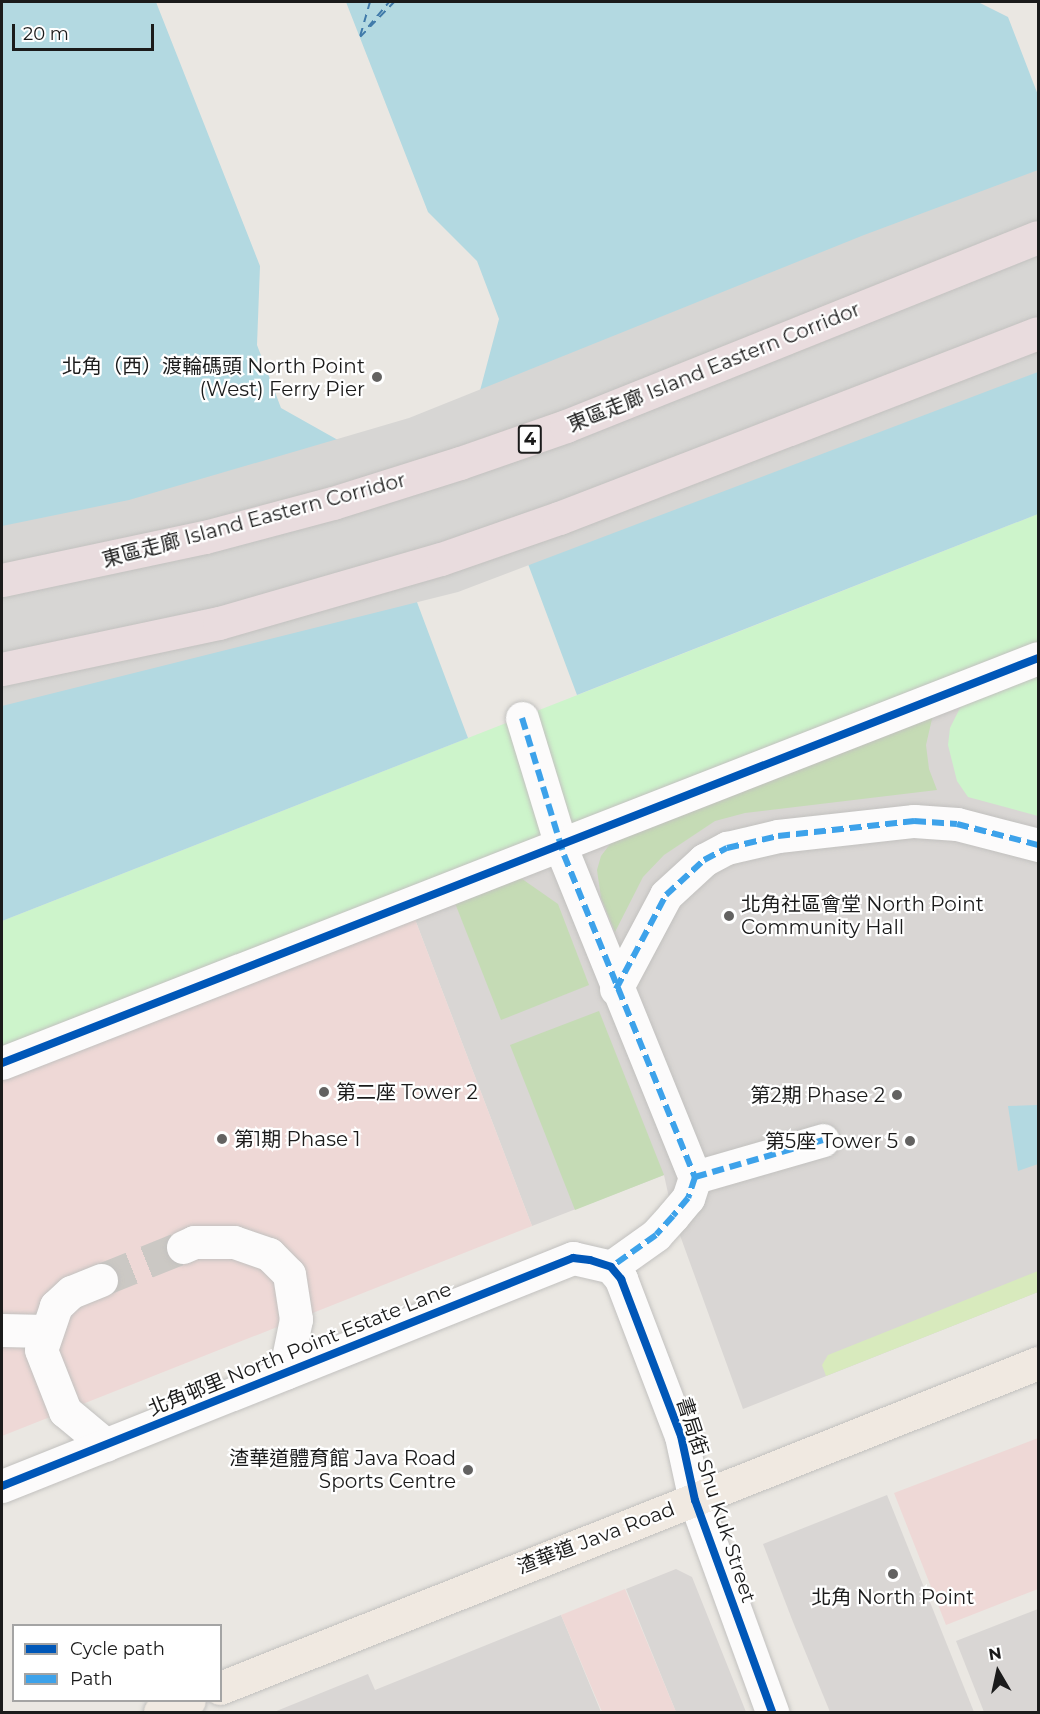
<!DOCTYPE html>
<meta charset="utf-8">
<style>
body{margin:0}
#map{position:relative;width:1040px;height:1714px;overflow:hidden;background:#eae7e2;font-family:Montserrat,"Noto Sans TC",sans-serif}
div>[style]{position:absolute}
.residential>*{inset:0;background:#d9d6d4}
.commercial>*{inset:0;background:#eed8d6}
.grass>*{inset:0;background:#d8eabd}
.forest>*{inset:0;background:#c5dbb5}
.park>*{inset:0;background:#cdf4cb}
.water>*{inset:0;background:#b3d9e1}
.pier>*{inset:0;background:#d7d6d4}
.ferry>*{height:1.5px;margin-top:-0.75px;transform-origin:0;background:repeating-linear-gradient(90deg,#3f79a9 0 8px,transparent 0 14px)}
.minor-tunnel>*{height:33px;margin-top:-16.5px;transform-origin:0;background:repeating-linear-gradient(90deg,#cbc8c4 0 33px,transparent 0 49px)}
.roads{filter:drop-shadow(0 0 2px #c2c1bf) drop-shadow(0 0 2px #c2c1bf)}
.minor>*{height:33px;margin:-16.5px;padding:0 16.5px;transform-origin:16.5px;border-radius:16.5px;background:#fcfbfb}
.major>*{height:33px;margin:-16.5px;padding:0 16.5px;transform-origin:16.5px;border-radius:16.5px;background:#f0e9e1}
.highway>*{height:33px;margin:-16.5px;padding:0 16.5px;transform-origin:16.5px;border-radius:16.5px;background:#e9dcde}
.quiet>*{height:6px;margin-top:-3px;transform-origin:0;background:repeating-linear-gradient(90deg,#3da2ea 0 12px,transparent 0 18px)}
.cycleway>*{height:8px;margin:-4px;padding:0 4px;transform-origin:4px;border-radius:4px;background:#0057b8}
.dots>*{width:16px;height:16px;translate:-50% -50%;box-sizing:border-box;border:3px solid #fff;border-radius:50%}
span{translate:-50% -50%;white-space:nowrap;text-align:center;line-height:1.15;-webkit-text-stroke:4.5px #fff;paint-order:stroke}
.shield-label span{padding:2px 4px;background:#fff;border:2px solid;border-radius:4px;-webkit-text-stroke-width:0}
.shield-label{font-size:18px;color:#1b1b1b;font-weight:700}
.poi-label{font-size:20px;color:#1b1b1b}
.right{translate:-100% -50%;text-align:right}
.left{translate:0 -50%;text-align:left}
.street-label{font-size:20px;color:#1b1b1b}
.frame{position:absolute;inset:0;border:3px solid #1b1b1b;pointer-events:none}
.legend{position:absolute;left:12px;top:1624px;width:210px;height:78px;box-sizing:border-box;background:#fff;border:2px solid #a4a4a4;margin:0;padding:8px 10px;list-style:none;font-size:18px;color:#1b1b1b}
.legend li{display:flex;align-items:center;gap:12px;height:30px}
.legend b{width:30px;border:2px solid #a4a4a4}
.north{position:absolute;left:968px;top:1642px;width:60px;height:60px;-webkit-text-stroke:4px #fff;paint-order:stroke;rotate:351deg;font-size:16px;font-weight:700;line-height:24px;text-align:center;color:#1b1b1b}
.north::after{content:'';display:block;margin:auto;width:21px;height:27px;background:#1b1b1b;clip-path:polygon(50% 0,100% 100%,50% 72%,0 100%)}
.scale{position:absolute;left:12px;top:24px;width:142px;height:27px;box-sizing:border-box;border:3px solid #1b1b1b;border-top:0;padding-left:8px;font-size:18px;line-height:21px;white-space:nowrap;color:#1b1b1b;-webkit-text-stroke:4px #fff;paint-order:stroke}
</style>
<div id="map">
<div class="residential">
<i style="clip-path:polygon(1038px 668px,1038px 1292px,743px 1409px,673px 1216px,664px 1175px,532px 1226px,413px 914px)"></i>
<i style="clip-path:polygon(887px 1495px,974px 1712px,830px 1712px,793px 1622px,763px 1544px)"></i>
<i style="clip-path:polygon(676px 1569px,692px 1577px,746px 1712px,676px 1712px,626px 1589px)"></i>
<i style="clip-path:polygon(1038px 1609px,1038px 1712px,984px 1712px,956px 1641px)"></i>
<i style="clip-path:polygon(561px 1615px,601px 1712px,274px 1712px,368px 1674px,375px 1690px)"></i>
</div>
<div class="commercial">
<i style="clip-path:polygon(413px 914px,532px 1226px,2px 1436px,2px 1075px)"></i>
<i style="clip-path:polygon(1038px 1438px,1038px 1589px,946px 1625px,894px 1493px)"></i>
<i style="clip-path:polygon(625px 1589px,676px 1712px,602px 1712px,561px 1615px)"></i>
</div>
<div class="grass">
<i style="clip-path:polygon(1038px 1271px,1038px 1292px,826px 1376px,822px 1365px,828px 1355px)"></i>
</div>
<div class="forest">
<i style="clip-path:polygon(934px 710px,926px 745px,929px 769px,937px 790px,745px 813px,715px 821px,664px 855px,643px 877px,615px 932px,601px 898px,597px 870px,601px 856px,617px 835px)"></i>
<i style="clip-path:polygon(515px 874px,558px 904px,589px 985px,501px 1020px,453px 898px)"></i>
<i style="clip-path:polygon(599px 1011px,664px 1175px,575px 1210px,510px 1045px)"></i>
</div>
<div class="park">
<i style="clip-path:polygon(1038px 514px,1038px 816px,968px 797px,957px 781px,948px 745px,950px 728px,965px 698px,2px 1075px,2px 921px)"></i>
</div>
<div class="water">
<i style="clip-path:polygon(2px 2px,156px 2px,260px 266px,257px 345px,281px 408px,361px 453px,468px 738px,2px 921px)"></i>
<i style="clip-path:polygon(346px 2px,978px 2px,1008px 17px,1038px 95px,1038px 514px,577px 695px,473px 417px,499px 319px,477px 261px,428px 212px)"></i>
<i style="clip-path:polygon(1038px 1105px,1038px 1164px,1018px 1171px,1008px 1106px)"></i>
</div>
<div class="pier">
<i style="clip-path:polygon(1038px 170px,1038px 372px,458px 592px,2px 706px,2px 526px,129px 500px,409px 418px,864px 235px)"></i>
</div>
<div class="ferry">
<i style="left:368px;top:27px;width:33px;rotate:-50deg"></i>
<i style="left:360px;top:36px;width:35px;rotate:-74deg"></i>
<i style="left:360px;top:37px;width:49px;rotate:-45.8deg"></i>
</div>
<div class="minor-tunnel">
<i style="left:101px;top:1280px;width:88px;rotate:-21.9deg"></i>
</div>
<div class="roads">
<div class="minor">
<i style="left:522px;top:718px;width:143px;rotate:73deg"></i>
<i style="left:564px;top:855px;width:348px;rotate:67.9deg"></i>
<i style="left:695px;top:1177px;width:22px;rotate:108deg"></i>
<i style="left:688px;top:1198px;width:23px;rotate:130deg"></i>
<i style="left:673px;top:1216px;width:25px;rotate:132deg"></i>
<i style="left:656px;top:1235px;width:55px;rotate:144.6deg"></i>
<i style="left:616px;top:989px;width:106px;rotate:-62deg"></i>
<i style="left:666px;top:895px;width:52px;rotate:-42.6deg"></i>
<i style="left:704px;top:860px;width:26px;rotate:-28deg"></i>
<i style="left:727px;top:848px;width:52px;rotate:-13.2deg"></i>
<i style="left:778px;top:836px;width:137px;rotate:-6.3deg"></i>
<i style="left:914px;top:821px;width:43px;rotate:4deg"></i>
<i style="left:957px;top:824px;width:84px;rotate:14.5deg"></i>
<i style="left:2px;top:1063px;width:1112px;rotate:-21.35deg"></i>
<i style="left:695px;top:1177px;width:133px;rotate:-16.1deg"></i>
<i style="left:183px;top:1247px;width:12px;rotate:-24deg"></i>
<i style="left:194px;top:1242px;width:40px"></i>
<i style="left:234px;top:1242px;width:37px;rotate:19deg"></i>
<i style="left:269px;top:1254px;width:28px;rotate:45deg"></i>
<i style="left:289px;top:1274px;width:46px;rotate:81.2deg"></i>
<i style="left:296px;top:1319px;width:55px;rotate:101.5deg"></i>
<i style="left:611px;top:1267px;width:16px;rotate:50deg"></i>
<i style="left:621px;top:1279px;width:168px;rotate:69.1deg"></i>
<i style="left:681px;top:1436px;width:66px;rotate:77.7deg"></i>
<i style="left:695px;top:1500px;width:226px;rotate:70deg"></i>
<i style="left:101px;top:1280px;width:32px;rotate:158deg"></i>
<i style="left:71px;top:1292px;width:21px;rotate:137deg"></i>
<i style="left:56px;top:1306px;width:46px;rotate:108.8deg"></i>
<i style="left:41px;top:1350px;width:66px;rotate:68.5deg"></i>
<i style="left:65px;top:1411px;width:53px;rotate:39.7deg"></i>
<i style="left:2px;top:1330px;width:44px;rotate:1.3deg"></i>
<i style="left:2px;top:1486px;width:615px;rotate:-21.77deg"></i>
<i style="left:573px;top:1258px;width:39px;rotate:13deg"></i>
</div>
<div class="major">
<i style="left:220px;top:1688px;width:880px;rotate:-21.67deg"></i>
<i style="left:160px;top:1712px;width:31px;rotate:-22deg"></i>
</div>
<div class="highway">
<i style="left:2px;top:580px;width:208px;rotate:-12deg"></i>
<i style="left:205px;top:537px;width:132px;rotate:-14.9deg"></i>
<i style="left:333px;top:503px;width:133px;rotate:-17.5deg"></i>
<i style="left:460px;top:463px;width:112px;rotate:-19.2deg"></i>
<i style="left:566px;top:426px;width:508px;rotate:-21.82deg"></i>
<i style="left:2px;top:669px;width:222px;rotate:-12deg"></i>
<i style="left:219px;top:623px;width:231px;rotate:-16.1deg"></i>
<i style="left:441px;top:559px;width:125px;rotate:-19.2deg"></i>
<i style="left:559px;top:518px;width:513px;rotate:-21.12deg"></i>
</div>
</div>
<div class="quiet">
<i style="left:522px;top:718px;width:143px;rotate:73deg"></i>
<i style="left:564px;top:855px;width:348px;rotate:67.9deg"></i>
<i style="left:695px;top:1177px;width:22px;rotate:108deg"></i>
<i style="left:688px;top:1198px;width:23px;rotate:130deg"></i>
<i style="left:673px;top:1216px;width:25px;rotate:132deg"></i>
<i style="left:656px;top:1235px;width:55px;rotate:144.6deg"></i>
<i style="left:616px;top:989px;width:106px;rotate:-62deg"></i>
<i style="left:666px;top:895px;width:52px;rotate:-42.6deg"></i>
<i style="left:704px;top:860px;width:26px;rotate:-28deg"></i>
<i style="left:727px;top:848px;width:52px;rotate:-13.2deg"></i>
<i style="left:778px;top:836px;width:137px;rotate:-6.3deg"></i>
<i style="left:914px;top:821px;width:43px;rotate:4deg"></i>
<i style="left:957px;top:824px;width:84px;rotate:14.5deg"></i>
<i style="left:695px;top:1177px;width:133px;rotate:-16.1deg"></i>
</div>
<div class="cycleway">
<i style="left:2px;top:1063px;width:1112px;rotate:-21.35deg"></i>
<i style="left:2px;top:1486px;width:615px;rotate:-21.77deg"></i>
<i style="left:573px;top:1258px;width:17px;rotate:7deg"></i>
<i style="left:590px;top:1260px;width:22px;rotate:18deg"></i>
<i style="left:611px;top:1267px;width:16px;rotate:50deg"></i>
<i style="left:621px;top:1279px;width:168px;rotate:69.1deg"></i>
<i style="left:681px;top:1436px;width:66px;rotate:77.7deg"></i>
<i style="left:695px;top:1500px;width:226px;rotate:70deg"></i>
</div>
<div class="dots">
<i style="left:377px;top:377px;background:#636261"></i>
<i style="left:729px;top:916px;background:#636261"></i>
<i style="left:324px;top:1092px;background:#636261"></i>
<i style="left:897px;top:1095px;background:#636261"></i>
<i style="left:222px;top:1139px;background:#636261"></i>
<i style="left:910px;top:1141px;background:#636261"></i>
<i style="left:468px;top:1470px;background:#636261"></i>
<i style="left:893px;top:1574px;background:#636261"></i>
</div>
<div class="shield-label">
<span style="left:530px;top:439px">4</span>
</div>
<div class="poi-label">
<span class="right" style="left:365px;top:378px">北角（西）渡輪碼頭 North Point<br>(West) Ferry Pier</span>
<span class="left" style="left:741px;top:916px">北角社區會堂 North Point<br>Community Hall</span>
<span class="left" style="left:336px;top:1092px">第二座 Tower 2</span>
<span class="right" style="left:885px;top:1095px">第2期 Phase 2</span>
<span class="left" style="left:234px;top:1139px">第1期 Phase 1</span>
<span class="right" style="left:898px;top:1141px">第5座 Tower 5</span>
<span class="right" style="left:456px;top:1470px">渣華道體育館 Java Road<br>Sports Centre</span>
<span style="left:893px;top:1597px">北角 North Point</span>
</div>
<div class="street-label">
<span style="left:714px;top:367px;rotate:-22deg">東區走廊 Island Eastern Corridor</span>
<span style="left:254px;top:520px;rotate:-15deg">東區走廊 Island Eastern Corridor</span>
<span style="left:300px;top:1349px;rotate:-22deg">北角邨里 North Point Estate Lane</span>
<span style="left:716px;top:1500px;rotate:72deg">書局街 Shu Kuk Street</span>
<span style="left:596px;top:1538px;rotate:-21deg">渣華道 Java Road</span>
</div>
<div class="frame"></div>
<ul class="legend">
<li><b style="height:8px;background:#0057b8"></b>Cycle path</li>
<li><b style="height:8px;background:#3da2ea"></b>Path</li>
</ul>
<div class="north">N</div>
<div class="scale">20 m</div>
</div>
